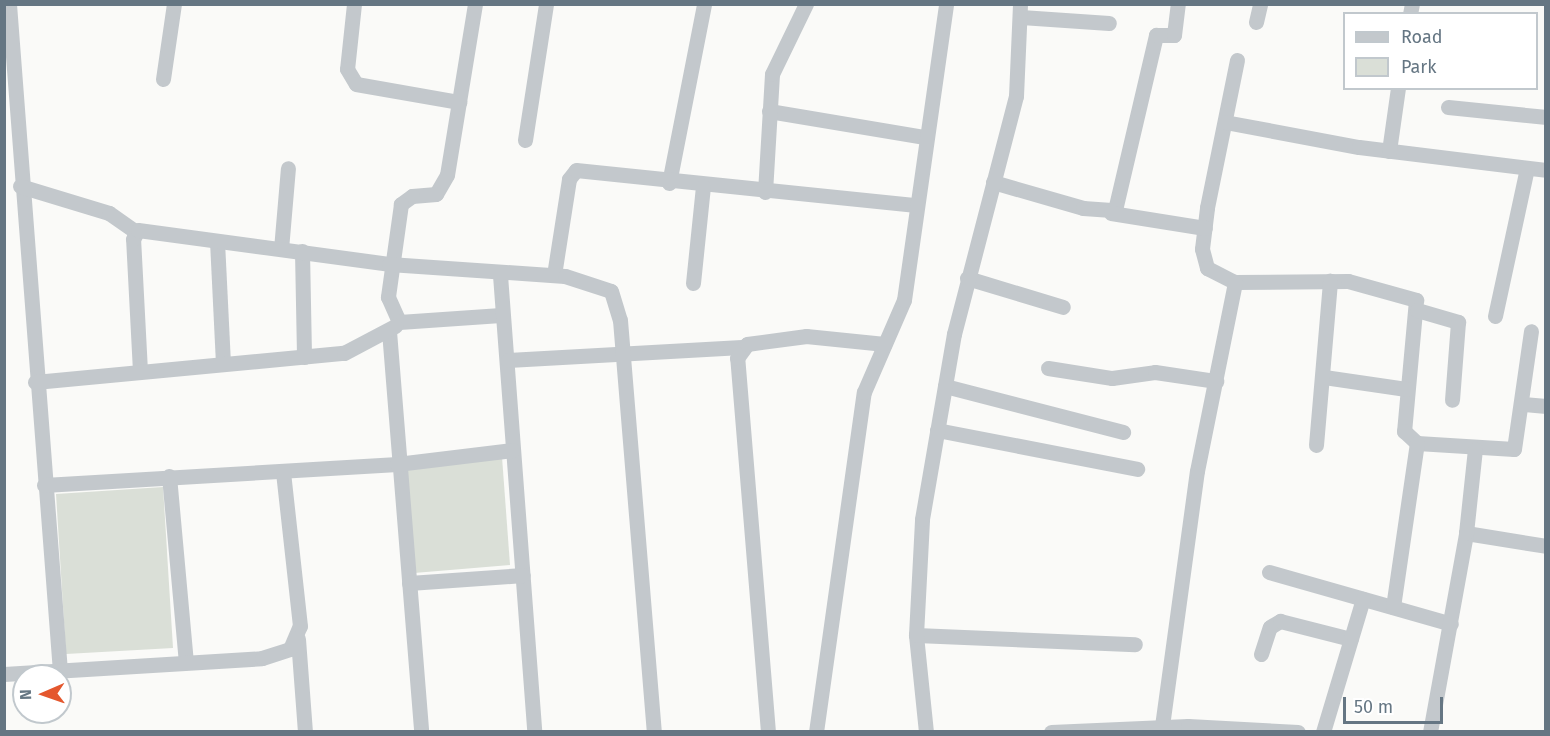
<!DOCTYPE html>
<style>
body{margin:0}
#map{position:relative;width:1550px;height:736px;overflow:hidden;background:#fafaf8;font-family:"Fira Sans",sans-serif}
div>[style]{position:absolute}
.green>*{inset:0;background:#dadfd7}
.minor>*{height:15px;margin:-7.5px;padding:0 7.5px;transform-origin:7.5px;border-radius:7.5px;background:#c3c8cc}
span{translate:-50% -50%;white-space:nowrap;text-align:center;line-height:1.15;-webkit-text-stroke:6px #fff;paint-order:stroke}
.frame{position:absolute;inset:0;border:6px solid #657683;pointer-events:none}
.legend{position:absolute;left:1343px;top:12px;width:195px;height:78px;box-sizing:border-box;background:#fff;border:2px solid #c1c8cd;margin:0;padding:8px 10px;list-style:none;font-size:18px;color:#657683}
.legend li{display:flex;align-items:center;gap:12px;height:30px}
.legend b{width:30px;border:2px solid #c1c8cd}
.north{position:absolute;left:12px;top:664px;width:60px;height:60px;box-sizing:border-box;background:#fff;border:2px solid #c1c8cd;border-radius:50%;rotate:268deg;font-size:16px;font-weight:700;line-height:24px;text-align:center;color:#657683}
.north::after{content:'';display:block;margin:auto;width:21px;height:27px;background:#e4572e;clip-path:polygon(50% 0,100% 100%,50% 72%,0 100%)}
.scale{position:absolute;left:1343px;top:697px;width:100px;height:27px;box-sizing:border-box;border:3px solid #657683;border-top:0;padding-left:8px;font-size:18px;line-height:21px;white-space:nowrap;color:#657683;-webkit-text-stroke:4px #fff;paint-order:stroke}
</style>
<div id="map">
<div class="green">
<i style="clip-path:polygon(502px 457px,510px 565px,414px 573px,402px 463px)"></i>
<i style="clip-path:polygon(163px 487px,173px 648px,66px 654px,56px 494px)"></i>
</div>
<div class="minor">
<i style="left:9px;top:4px;width:669px;rotate:85.63deg"></i>
<i style="left:354px;top:4px;width:65px;rotate:96.1deg"></i>
<i style="left:347px;top:69px;width:17px;rotate:59deg"></i>
<i style="left:356px;top:84px;width:105px;rotate:9.9deg"></i>
<i style="left:475px;top:4px;width:173px;rotate:99.3deg"></i>
<i style="left:447px;top:175px;width:22px;rotate:120deg"></i>
<i style="left:436px;top:194px;width:24px;rotate:175deg"></i>
<i style="left:412px;top:196px;width:14px;rotate:144deg"></i>
<i style="left:401px;top:204px;width:94px;rotate:98deg"></i>
<i style="left:388px;top:297px;width:27px;rotate:66deg"></i>
<i style="left:399px;top:322px;width:102px;rotate:-3.9deg"></i>
<i style="left:1410px;top:14px;width:10px;rotate:-79deg"></i>
<i style="left:1021px;top:17px;width:88px;rotate:3.9deg"></i>
<i style="left:1256px;top:22px;width:18px;rotate:-77deg"></i>
<i style="left:1237px;top:60px;width:151px;rotate:101.5deg"></i>
<i style="left:1207px;top:208px;width:41px;rotate:97deg"></i>
<i style="left:1202px;top:249px;width:20px;rotate:75deg"></i>
<i style="left:1207px;top:268px;width:31px;rotate:27deg"></i>
<i style="left:1235px;top:282px;width:113px;rotate:-0.5deg"></i>
<i style="left:1348px;top:281px;width:71px;rotate:15.6deg"></i>
<i style="left:1416px;top:300px;width:132px;rotate:95.2deg"></i>
<i style="left:1404px;top:431px;width:18px;rotate:43deg"></i>
<i style="left:1417px;top:443px;width:97px;rotate:3.5deg"></i>
<i style="left:1514px;top:449px;width:119px;rotate:-81.8deg"></i>
<i style="left:163px;top:79px;width:76px;rotate:-81.7deg"></i>
<i style="left:1448px;top:107px;width:99px;rotate:5.8deg"></i>
<i style="left:769px;top:111px;width:158px;rotate:9.5deg"></i>
<i style="left:1225px;top:122px;width:136px;rotate:10.6deg"></i>
<i style="left:1359px;top:147px;width:188px;rotate:7deg"></i>
<i style="left:525px;top:140px;width:138px;rotate:-81.2deg"></i>
<i style="left:1389px;top:151px;width:64px;rotate:-81.9deg"></i>
<i style="left:993px;top:182px;width:94px;rotate:16.1deg"></i>
<i style="left:1083px;top:208px;width:32px;rotate:4deg"></i>
<i style="left:1115px;top:210px;width:180px;rotate:-76.8deg"></i>
<i style="left:1156px;top:35px;width:18px"></i>
<i style="left:1174px;top:35px;width:31px;rotate:-83deg"></i>
<i style="left:669px;top:183px;width:182px;rotate:-78.9deg"></i>
<i style="left:20px;top:186px;width:93px;rotate:16.9deg"></i>
<i style="left:109px;top:213px;width:32px;rotate:35deg"></i>
<i style="left:765px;top:192px;width:118px;rotate:-86.6deg"></i>
<i style="left:772px;top:74px;width:78px;rotate:-64.1deg"></i>
<i style="left:1111px;top:213px;width:95px;rotate:9.1deg"></i>
<i style="left:217px;top:241px;width:122px;rotate:87.2deg"></i>
<i style="left:281px;top:249px;width:81px;rotate:-85.1deg"></i>
<i style="left:302px;top:251px;width:106px;rotate:88.9deg"></i>
<i style="left:500px;top:275px;width:458px;rotate:85.7deg"></i>
<i style="left:554px;top:275px;width:97px;rotate:-81.1deg"></i>
<i style="left:569px;top:179px;width:11px;rotate:-52deg"></i>
<i style="left:576px;top:170px;width:342px;rotate:5.9deg"></i>
<i style="left:967px;top:278px;width:100px;rotate:16.8deg"></i>
<i style="left:693px;top:283px;width:97px;rotate:-84.1deg"></i>
<i style="left:1417px;top:310px;width:43px;rotate:16.3deg"></i>
<i style="left:1458px;top:322px;width:78px;rotate:94.4deg"></i>
<i style="left:1495px;top:316px;width:151px;rotate:-77.8deg"></i>
<i style="left:389px;top:331px;width:402px;rotate:85.4deg"></i>
<i style="left:508px;top:360px;width:234px;rotate:-3.2deg"></i>
<i style="left:1048px;top:368px;width:65px;rotate:8.9deg"></i>
<i style="left:1112px;top:378px;width:43px;rotate:-7.9deg"></i>
<i style="left:1155px;top:372px;width:62px;rotate:8.4deg"></i>
<i style="left:140px;top:371px;width:132px;rotate:-93deg"></i>
<i style="left:133px;top:239px;width:10px;rotate:-61deg"></i>
<i style="left:138px;top:230px;width:253px;rotate:7.7deg"></i>
<i style="left:389px;top:264px;width:176px;rotate:3.9deg"></i>
<i style="left:565px;top:276px;width:48px;rotate:18.1deg"></i>
<i style="left:611px;top:291px;width:30px;rotate:73deg"></i>
<i style="left:620px;top:320px;width:413px;rotate:85.3deg"></i>
<i style="left:1324px;top:377px;width:83px;rotate:8.3deg"></i>
<i style="left:35px;top:382px;width:310px;rotate:-5.4deg"></i>
<i style="left:344px;top:353px;width:58px;rotate:-27.9deg"></i>
<i style="left:945px;top:386px;width:184px;rotate:14.5deg"></i>
<i style="left:1523px;top:404px;width:23px;rotate:5deg"></i>
<i style="left:937px;top:430px;width:204px;rotate:11deg"></i>
<i style="left:1316px;top:445px;width:165px;rotate:-85.1deg"></i>
<i style="left:169px;top:476px;width:187px;rotate:84.8deg"></i>
<i style="left:44px;top:485px;width:354px;rotate:-3.4deg"></i>
<i style="left:397px;top:464px;width:116px;rotate:-6.9deg"></i>
<i style="left:1466px;top:533px;width:81px;rotate:9.2deg"></i>
<i style="left:1269px;top:572px;width:189px;rotate:15.9deg"></i>
<i style="left:409px;top:583px;width:114px;rotate:-4deg"></i>
<i style="left:1393px;top:607px;width:166px;rotate:-81.7deg"></i>
<i style="left:916px;top:635px;width:219px;rotate:2.4deg"></i>
<i style="left:298px;top:639px;width:93px;rotate:85.7deg"></i>
<i style="left:1261px;top:654px;width:28px;rotate:-72deg"></i>
<i style="left:1270px;top:627px;width:12px;rotate:-31deg"></i>
<i style="left:1280px;top:621px;width:73px;rotate:14.2deg"></i>
<i style="left:4px;top:674px;width:258px;rotate:-3.5deg"></i>
<i style="left:262px;top:658px;width:29px;rotate:-18deg"></i>
<i style="left:290px;top:649px;width:25px;rotate:-67deg"></i>
<i style="left:300px;top:626px;width:155px;rotate:-96.3deg"></i>
<i style="left:1162px;top:726px;width:257px;rotate:-82.2deg"></i>
<i style="left:1197px;top:471px;width:193px;rotate:-78.6deg"></i>
<i style="left:768px;top:732px;width:375px;rotate:-94.7deg"></i>
<i style="left:737px;top:358px;width:17px;rotate:-54deg"></i>
<i style="left:747px;top:344px;width:60px;rotate:-7.7deg"></i>
<i style="left:806px;top:336px;width:79px;rotate:5.8deg"></i>
<i style="left:816px;top:732px;width:343px;rotate:-82deg"></i>
<i style="left:864px;top:392px;width:100px;rotate:-66.5deg"></i>
<i style="left:904px;top:300px;width:299px;rotate:-81.9deg"></i>
<i style="left:926px;top:732px;width:98px;rotate:-95.9deg"></i>
<i style="left:916px;top:635px;width:116px;rotate:-87deg"></i>
<i style="left:922px;top:519px;width:188px;rotate:-80.2deg"></i>
<i style="left:954px;top:334px;width:246px;rotate:-75.4deg"></i>
<i style="left:1016px;top:96px;width:92px;rotate:-87.5deg"></i>
<i style="left:1051px;top:732px;width:137px;rotate:-2.5deg"></i>
<i style="left:1188px;top:726px;width:110px;rotate:3.1deg"></i>
<i style="left:1323px;top:732px;width:139px;rotate:-73.3deg"></i>
<i style="left:1430px;top:732px;width:202px;rotate:-79.7deg"></i>
<i style="left:1466px;top:533px;width:84px;rotate:-83.9deg"></i>
</div>
<div class="frame"></div>
<ul class="legend">
<li><b style="height:8px;background:#c3c8cc"></b>Road</li>
<li><b style="height:16px;background:#dadfd7"></b>Park</li>
</ul>
<div class="north">N</div>
<div class="scale">50 m</div>
</div>
